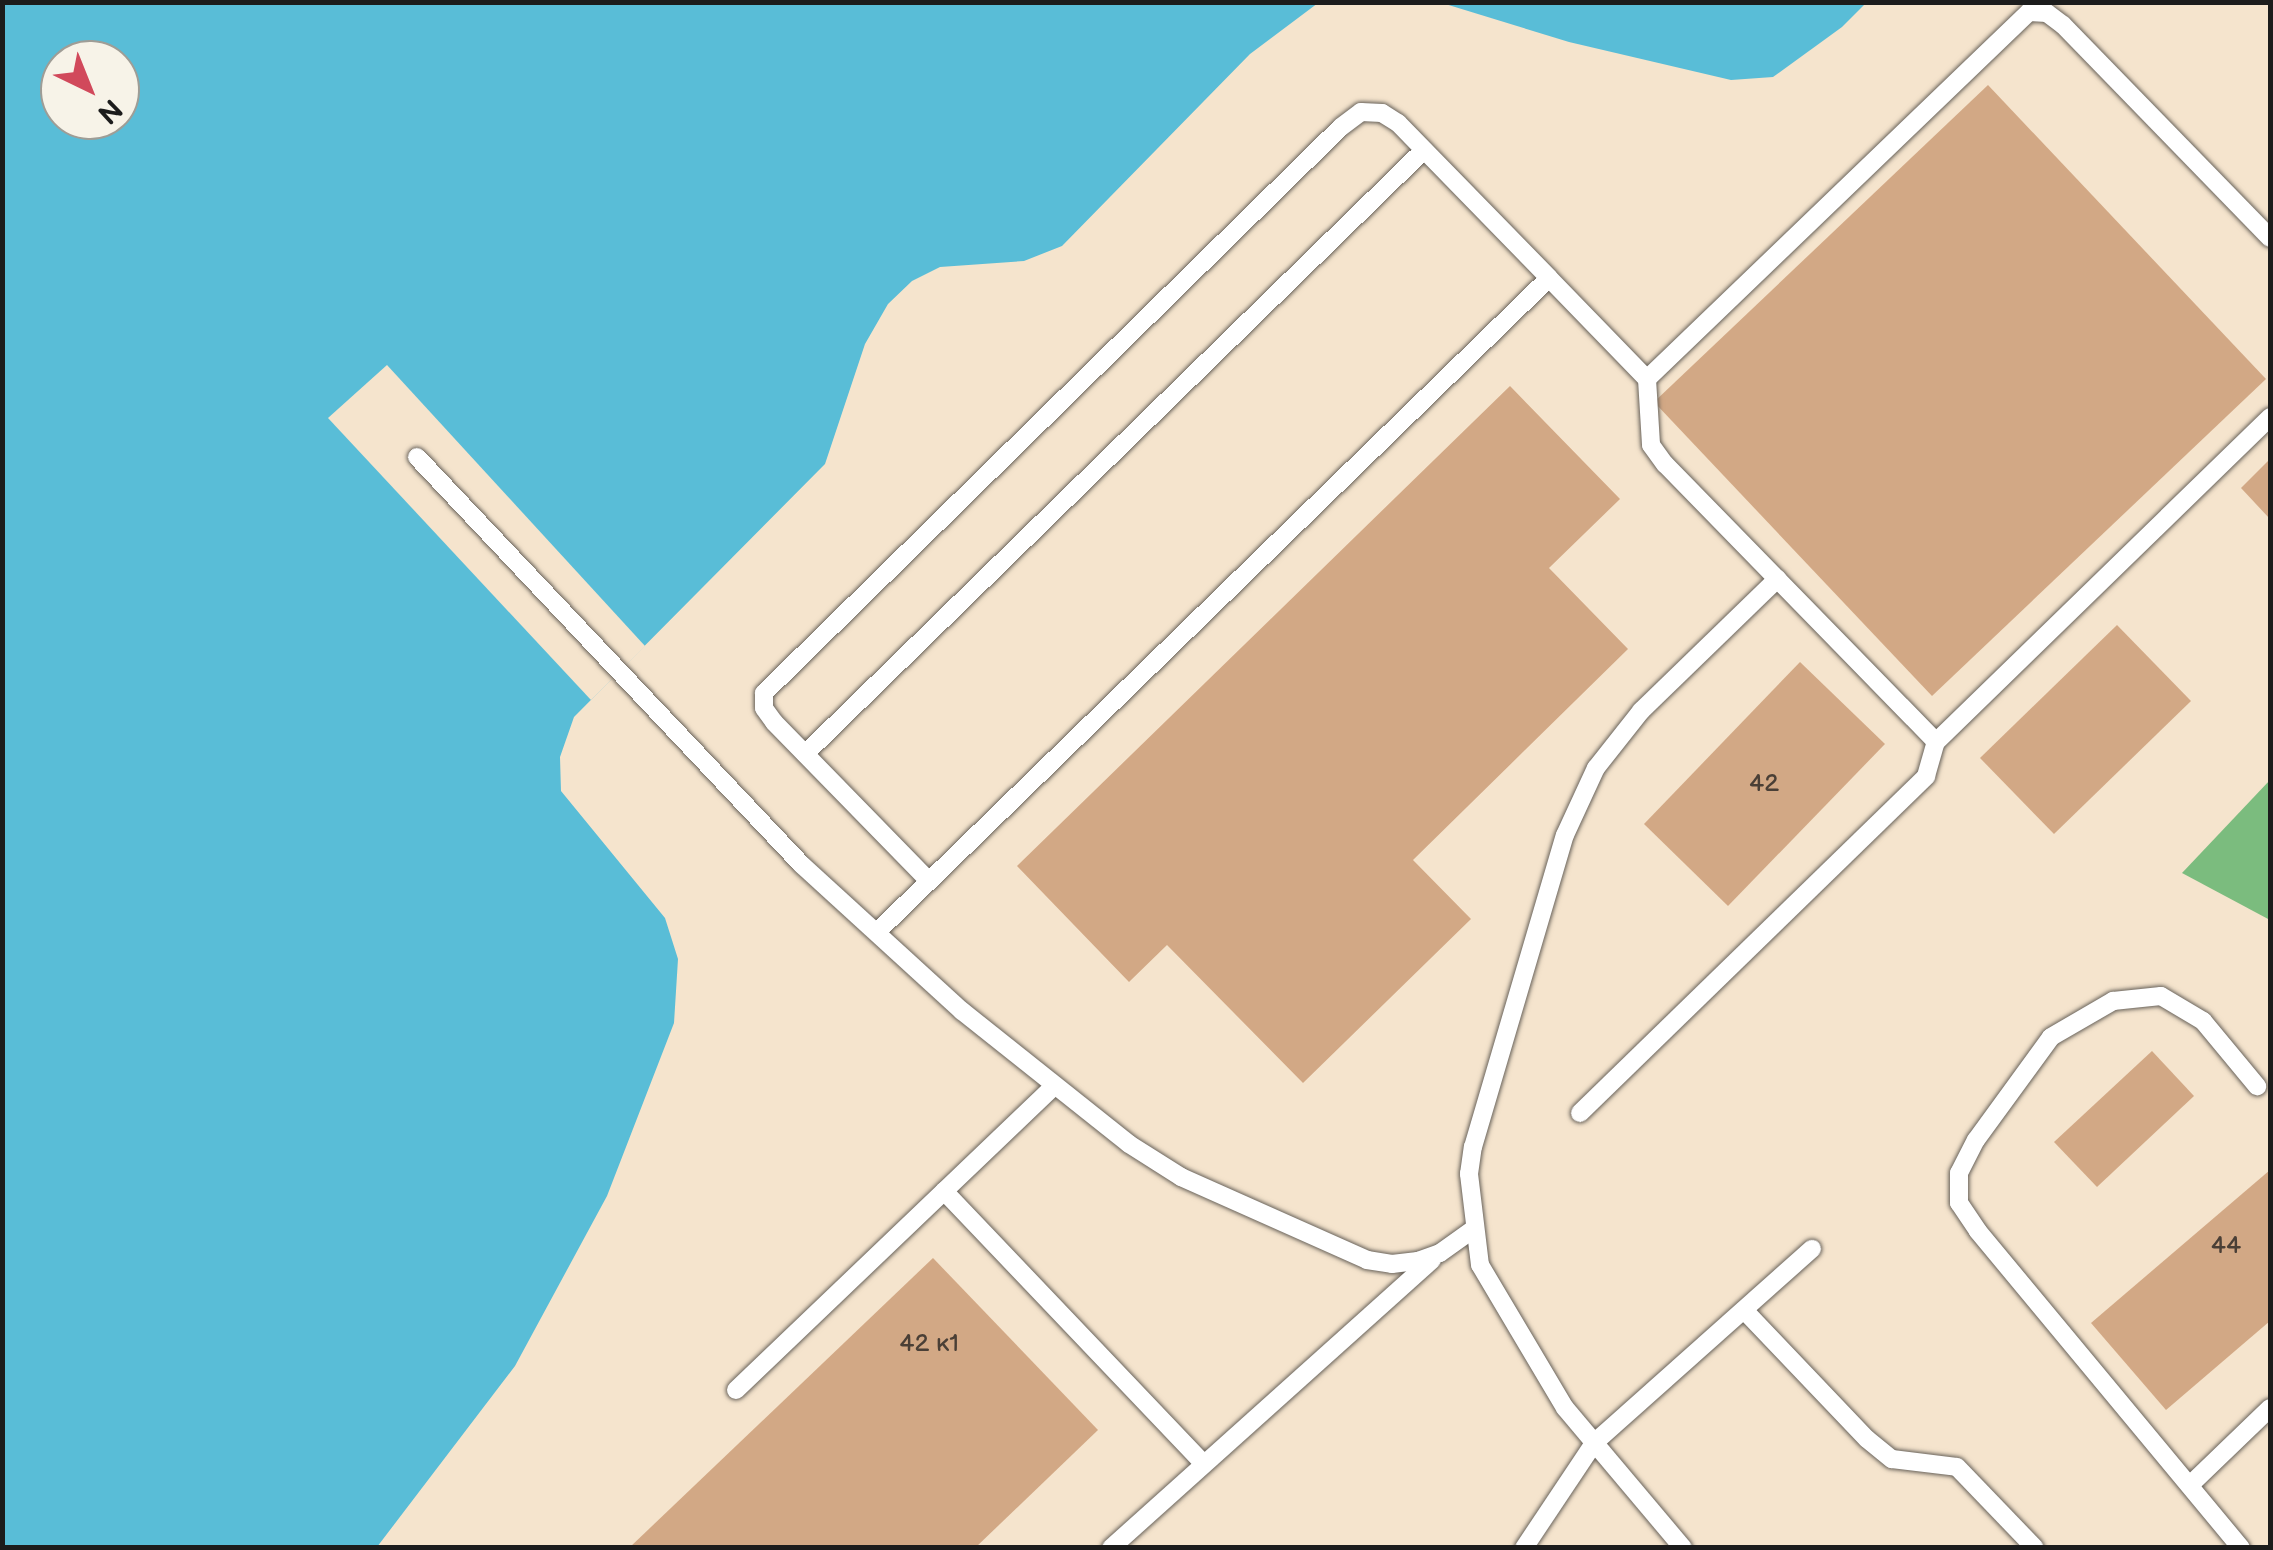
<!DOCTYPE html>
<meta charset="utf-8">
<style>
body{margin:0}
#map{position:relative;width:2273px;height:1550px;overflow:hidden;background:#f5e4cd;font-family:"Balsamiq Sans",sans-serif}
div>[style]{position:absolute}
.forest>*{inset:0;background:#7bbc7e}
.water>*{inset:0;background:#59bdd7}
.pier>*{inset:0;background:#f5e4cd}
.building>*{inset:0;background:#d2a885}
.roads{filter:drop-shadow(0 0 2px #68625a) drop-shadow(0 0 2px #68625a)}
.service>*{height:18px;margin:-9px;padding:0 9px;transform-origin:9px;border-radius:9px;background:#fff}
span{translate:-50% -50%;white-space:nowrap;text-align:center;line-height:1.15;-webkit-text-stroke:9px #f7f3e8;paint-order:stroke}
.number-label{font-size:25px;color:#4a3f36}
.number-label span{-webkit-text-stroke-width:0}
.frame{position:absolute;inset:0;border:5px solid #1c1c1c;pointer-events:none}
.north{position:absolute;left:40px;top:40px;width:100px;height:100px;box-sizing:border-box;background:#f7f3e8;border:2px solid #9f9d96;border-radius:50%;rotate:137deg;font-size:28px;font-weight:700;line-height:40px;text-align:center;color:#1c1c1c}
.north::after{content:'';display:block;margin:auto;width:35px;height:45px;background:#d1495b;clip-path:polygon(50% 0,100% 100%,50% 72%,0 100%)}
</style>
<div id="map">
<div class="forest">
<i style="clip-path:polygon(2270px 780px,2270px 920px,2182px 873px)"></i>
</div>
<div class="water">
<i style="clip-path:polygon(evenodd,3px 3px,1318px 3px,1250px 54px,1062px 246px,1024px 261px,940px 267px,912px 281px,888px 304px,865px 344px,825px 464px,574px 717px,560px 757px,561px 791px,665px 918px,678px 959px,674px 1023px,607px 1196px,515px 1366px,377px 1547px,3px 1548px,3px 3px,60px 60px,120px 60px,120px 120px,60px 120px,60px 60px)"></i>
<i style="clip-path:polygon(1442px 3px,1866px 3px,1842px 27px,1773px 77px,1731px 80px,1569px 42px)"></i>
</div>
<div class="pier">
<i style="clip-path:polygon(387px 365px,645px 646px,591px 700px,328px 418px)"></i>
</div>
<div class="building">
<i style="clip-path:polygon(1988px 85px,2266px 379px,1932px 696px,1654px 402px)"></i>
<i style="clip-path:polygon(1510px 386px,1620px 499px,1549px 568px,1628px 649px,1413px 860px,1471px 919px,1303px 1083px,1167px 945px,1129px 982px,1017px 866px)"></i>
<i style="clip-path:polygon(2270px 459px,2270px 519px,2241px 488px)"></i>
<i style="clip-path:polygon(2117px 625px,2191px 701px,2054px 834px,1980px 758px)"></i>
<i style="clip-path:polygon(1800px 662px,1885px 744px,1728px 906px,1644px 824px)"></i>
<i style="clip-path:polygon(2152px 1051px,2194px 1096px,2097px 1187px,2054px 1142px)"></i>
<i style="clip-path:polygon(2270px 1170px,2270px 1321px,2166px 1410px,2091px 1323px)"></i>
<i style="clip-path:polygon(933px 1258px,1098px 1430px,975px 1548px,629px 1548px)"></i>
</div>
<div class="roads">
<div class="service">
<i style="left:1647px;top:379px;width:530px;rotate:-43.85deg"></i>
<i style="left:2029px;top:12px;width:18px;rotate:3deg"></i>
<i style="left:2047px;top:13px;width:20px;rotate:37deg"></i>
<i style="left:2063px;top:25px;width:297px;rotate:45.8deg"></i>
<i style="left:417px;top:457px;width:561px;rotate:46.66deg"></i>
<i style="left:802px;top:865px;width:217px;rotate:42.4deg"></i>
<i style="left:962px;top:1011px;width:213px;rotate:38.5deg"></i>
<i style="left:1129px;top:1144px;width:62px;rotate:32.4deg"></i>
<i style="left:1181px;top:1177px;width:204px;rotate:24deg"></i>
<i style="left:1367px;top:1260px;width:25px;rotate:9deg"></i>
<i style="left:1392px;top:1264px;width:26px;rotate:-7deg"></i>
<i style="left:1418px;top:1261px;width:23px;rotate:-20deg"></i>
<i style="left:1440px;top:1253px;width:43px;rotate:-35.5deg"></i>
<i style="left:805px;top:754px;width:865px;rotate:-44.3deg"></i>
<i style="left:929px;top:881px;width:222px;rotate:-134.3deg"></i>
<i style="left:774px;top:722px;width:17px;rotate:-126deg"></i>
<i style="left:764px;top:708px;width:15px;rotate:-90deg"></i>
<i style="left:764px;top:693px;width:808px;rotate:-44.45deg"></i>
<i style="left:1341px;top:127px;width:25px;rotate:-37deg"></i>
<i style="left:1361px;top:112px;width:21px;rotate:3deg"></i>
<i style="left:1382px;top:113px;width:19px;rotate:32deg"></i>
<i style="left:1398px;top:123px;width:216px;rotate:45.7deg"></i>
<i style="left:878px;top:931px;width:936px;rotate:-44.22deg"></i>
<i style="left:1549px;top:278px;width:141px;rotate:45.9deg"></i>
<i style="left:1647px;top:379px;width:66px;rotate:86.5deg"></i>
<i style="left:1651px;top:445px;width:24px;rotate:54deg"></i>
<i style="left:1665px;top:464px;width:388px;rotate:45.7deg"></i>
<i style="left:1936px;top:742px;width:466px;rotate:-44.2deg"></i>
<i style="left:1580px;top:1113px;width:483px;rotate:-44.2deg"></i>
<i style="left:1926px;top:776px;width:35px;rotate:-74deg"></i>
<i style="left:944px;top:1191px;width:374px;rotate:46.4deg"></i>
<i style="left:1744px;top:1310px;width:178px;rotate:46.4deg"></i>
<i style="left:1867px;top:1439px;width:32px;rotate:39deg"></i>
<i style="left:1892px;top:1459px;width:65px;rotate:7deg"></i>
<i style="left:1957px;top:1467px;width:112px;rotate:46.1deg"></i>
<i style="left:736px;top:1390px;width:440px;rotate:-43.7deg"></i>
<i style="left:2190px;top:1485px;width:111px;rotate:-43.9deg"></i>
<i style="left:1111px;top:1548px;width:431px;rotate:-41.9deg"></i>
<i style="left:1524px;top:1548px;width:126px;rotate:-56.3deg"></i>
<i style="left:1594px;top:1443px;width:292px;rotate:-41.7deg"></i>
<i style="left:1683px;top:1548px;width:183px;rotate:-130.1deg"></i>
<i style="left:1565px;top:1408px;width:166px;rotate:-120.7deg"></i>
<i style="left:1480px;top:1265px;width:92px;rotate:-96.9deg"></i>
<i style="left:1469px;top:1174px;width:27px;rotate:-82deg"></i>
<i style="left:1473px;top:1147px;width:325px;rotate:-73.6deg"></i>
<i style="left:1565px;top:835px;width:74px;rotate:-65.2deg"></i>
<i style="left:1596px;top:768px;width:73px;rotate:-51.7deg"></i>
<i style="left:1641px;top:711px;width:190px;rotate:-44.1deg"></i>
<i style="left:2241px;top:1548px;width:412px;rotate:-129.7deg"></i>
<i style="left:1978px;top:1231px;width:34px;rotate:-124deg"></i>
<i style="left:1959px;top:1203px;width:30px;rotate:-90deg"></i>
<i style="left:1959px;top:1173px;width:37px;rotate:-63deg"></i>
<i style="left:1976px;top:1140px;width:127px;rotate:-53.9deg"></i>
<i style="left:2051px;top:1037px;width:72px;rotate:-30.1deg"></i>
<i style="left:2113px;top:1001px;width:48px;rotate:-5.9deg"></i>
<i style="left:2161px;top:996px;width:49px;rotate:30.8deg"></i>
<i style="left:2203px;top:1021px;width:85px;rotate:50.3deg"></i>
</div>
</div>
<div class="number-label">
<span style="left:1764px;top:784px">42</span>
<span style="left:2226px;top:1246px">44</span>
<span style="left:929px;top:1344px">42 к1</span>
</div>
<div class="frame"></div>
<div class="north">N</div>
</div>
